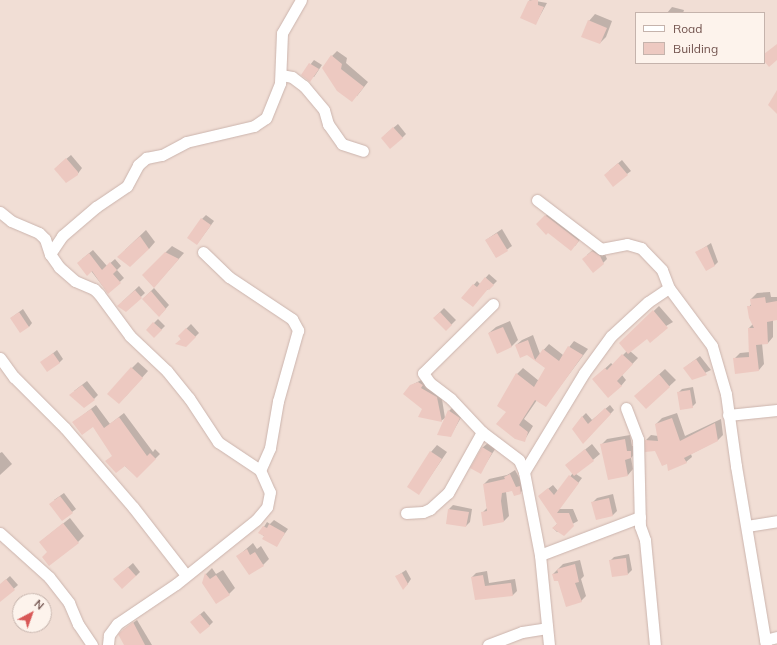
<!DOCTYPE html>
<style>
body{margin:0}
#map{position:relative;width:777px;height:645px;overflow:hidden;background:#faeee6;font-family:Mulish,sans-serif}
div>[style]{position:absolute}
.residential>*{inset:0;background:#f1ded5}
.shadow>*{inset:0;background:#0003}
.building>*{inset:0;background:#edc9c1}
.roads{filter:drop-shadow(0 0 1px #cbb4ad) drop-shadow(0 0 1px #cbb4ad)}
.minor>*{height:11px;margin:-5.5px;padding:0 5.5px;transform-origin:5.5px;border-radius:5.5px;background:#fff}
span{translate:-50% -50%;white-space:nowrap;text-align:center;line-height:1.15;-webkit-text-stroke:3.5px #fdf3ec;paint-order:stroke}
.legend{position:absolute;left:635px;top:12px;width:130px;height:52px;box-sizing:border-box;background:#fdf3ec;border:1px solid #c5b3ac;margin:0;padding:5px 7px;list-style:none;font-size:12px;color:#71524d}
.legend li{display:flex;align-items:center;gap:8px;height:20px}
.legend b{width:20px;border:1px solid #c5b3ac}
.north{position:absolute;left:12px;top:593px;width:40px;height:40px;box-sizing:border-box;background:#fdf3ec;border:1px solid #c5b3ac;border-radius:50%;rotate:41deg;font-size:11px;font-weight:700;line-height:16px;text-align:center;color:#71524d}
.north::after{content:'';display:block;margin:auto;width:14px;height:18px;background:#d85857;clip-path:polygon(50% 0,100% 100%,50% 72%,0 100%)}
</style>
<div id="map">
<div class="residential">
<i style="clip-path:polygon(evenodd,0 0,777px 0,777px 645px,0 645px,0 0,636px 13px,764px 13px,764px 63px,636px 63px,636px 13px,0 0,20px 601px,44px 601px,44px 625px,20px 625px,20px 601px)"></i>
</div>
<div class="shadow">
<i style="clip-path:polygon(530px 0,547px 3px,536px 23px,528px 2px)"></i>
<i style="clip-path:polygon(672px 7px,684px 10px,683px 13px,667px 13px)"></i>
<i style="clip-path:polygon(595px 14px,612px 21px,606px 37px,600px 43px,589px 21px)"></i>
<i style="clip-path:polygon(337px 51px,347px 58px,346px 63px,368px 82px,357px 96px,332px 56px)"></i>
<i style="clip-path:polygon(314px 60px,322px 65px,314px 77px,302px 75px)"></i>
<i style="clip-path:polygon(398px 124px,406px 134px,402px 138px,386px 134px)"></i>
<i style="clip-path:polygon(71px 155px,82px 168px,77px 175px,59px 165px)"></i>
<i style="clip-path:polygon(622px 160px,631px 171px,627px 174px,609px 171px)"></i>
<i style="clip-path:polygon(550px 212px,582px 237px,575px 246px,537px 224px)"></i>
<i style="clip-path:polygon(206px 215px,214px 221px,197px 244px,202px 219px)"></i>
<i style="clip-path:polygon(502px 229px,512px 246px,496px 257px,486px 240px)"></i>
<i style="clip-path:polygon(146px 230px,155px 242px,149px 249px,125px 250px)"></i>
<i style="clip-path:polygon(711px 243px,718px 262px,714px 266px,696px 253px)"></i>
<i style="clip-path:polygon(172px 246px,184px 253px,154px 287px,143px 275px)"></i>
<i style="clip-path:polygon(596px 247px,604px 252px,607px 259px,603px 263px,587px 255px)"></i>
<i style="clip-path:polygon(93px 250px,107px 266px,115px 259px,121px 266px,117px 270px,124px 278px,108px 293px,82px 259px)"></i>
<i style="clip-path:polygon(489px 274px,497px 281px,489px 289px,463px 298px,477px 281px,480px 284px)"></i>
<i style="clip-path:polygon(139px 286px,145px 293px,126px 311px,122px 302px)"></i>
<i style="clip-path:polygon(154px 288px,169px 305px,162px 313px,143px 299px)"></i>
<i style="clip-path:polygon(770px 292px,771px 297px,777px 297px,777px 319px,773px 320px,773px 337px,768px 343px,762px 343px,764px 364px,759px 370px,734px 359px,740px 353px,750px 352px,749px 328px,753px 324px,749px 307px,752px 303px,751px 299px,757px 293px)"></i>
<i style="clip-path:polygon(659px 306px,673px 322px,647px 337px,630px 351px,638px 358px,622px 375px,626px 380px,621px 386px,599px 374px,611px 363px,613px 365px,627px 351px,620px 343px)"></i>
<i style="clip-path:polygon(444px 308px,456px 320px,446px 330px,434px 318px)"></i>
<i style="clip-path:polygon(23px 309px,32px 323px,29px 327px,11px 318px)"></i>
<i style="clip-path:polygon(158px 319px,165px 326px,154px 337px,147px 330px)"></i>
<i style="clip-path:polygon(510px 321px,518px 340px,511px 347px,489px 333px,496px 327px)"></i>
<i style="clip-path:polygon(191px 324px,199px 333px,186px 346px,179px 336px)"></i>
<i style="clip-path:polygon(533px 335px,540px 354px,549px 344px,563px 355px,574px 341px,588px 349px,546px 405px,537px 400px,524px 419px,533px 426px,524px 441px,508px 411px,517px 374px,523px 368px,539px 381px,546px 368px,516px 345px,522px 340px)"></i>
<i style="clip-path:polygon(57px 350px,63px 359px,59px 363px,42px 362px)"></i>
<i style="clip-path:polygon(700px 356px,711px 370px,692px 379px,688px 365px)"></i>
<i style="clip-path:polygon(138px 362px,148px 371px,125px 397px,132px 368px)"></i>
<i style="clip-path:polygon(665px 369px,676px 380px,646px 408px,642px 390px)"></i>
<i style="clip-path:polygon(423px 379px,441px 393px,445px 418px,441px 421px,423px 408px,410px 386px)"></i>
<i style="clip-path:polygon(87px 381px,98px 395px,94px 399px,74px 391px)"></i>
<i style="clip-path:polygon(693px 387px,696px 403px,692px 407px,678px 393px,682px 389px)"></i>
<i style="clip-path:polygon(96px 405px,110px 424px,124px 413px,153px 452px,155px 449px,160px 454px,137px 477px,113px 455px,93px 425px,74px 422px)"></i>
<i style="clip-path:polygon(610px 405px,614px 410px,583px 443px,582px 417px,586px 413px,592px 420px)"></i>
<i style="clip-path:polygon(453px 407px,463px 414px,451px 435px,449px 411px)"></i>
<i style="clip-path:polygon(677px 413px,685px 436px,721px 419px,723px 435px,718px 440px,691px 454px,692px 457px,686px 462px,668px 463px,646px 440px,651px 435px,658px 436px,656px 424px,662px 418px)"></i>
<i style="clip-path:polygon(630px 435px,632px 446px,636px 446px,636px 452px,631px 458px,633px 469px,628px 475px,609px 478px,601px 445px,607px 439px)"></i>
<i style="clip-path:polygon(489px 442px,497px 446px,480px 473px,482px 448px)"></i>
<i style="clip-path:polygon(592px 444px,600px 454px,576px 474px,582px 478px,559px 509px,573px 509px,578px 521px,557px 532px,553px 528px,558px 523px,544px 492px,553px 485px,558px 491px,573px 473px,566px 465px)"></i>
<i style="clip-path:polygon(437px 445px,447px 452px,419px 493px,431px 452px)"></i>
<i style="clip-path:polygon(2px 452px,12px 464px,0 475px,0 453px)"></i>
<i style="clip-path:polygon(515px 470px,525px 488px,520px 493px,513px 490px,506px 492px,509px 516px,504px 521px,482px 513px,487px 508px,484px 484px,489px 479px,507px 475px)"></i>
<i style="clip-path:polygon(64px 493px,76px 509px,72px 512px,54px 500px)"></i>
<i style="clip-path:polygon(613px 494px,617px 511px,613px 515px,597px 519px,593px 502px,597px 498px)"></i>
<i style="clip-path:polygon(453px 505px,472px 509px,470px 522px,466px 526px,449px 509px)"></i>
<i style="clip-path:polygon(70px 518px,84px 536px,78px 542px,40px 542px)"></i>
<i style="clip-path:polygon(274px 520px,288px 529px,276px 546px,260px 533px,267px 522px,270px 524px)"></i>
<i style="clip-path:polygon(253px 543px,257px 549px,261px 546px,269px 559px,263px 565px,238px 556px)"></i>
<i style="clip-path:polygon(629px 554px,632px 570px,628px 574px,610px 561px,614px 557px)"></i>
<i style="clip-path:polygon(580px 560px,584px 576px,581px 579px,586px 596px,581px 601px,553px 574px,563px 564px)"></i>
<i style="clip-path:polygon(133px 563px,140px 572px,136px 576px,119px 575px)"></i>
<i style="clip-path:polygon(212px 568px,216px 574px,223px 570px,235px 588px,229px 594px,203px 583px,206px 574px)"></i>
<i style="clip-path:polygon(406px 570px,411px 579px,407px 585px,397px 576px)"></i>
<i style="clip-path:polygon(487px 571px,489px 583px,515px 579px,517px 591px,513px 595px,476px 599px,472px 577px,476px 573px)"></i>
<i style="clip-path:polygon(10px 576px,18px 585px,0 601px,0 585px)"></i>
<i style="clip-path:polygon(204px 611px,213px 622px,209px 626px,196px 618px)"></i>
<i style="clip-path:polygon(137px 620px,152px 645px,126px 645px,123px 630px)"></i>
</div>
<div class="building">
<i style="clip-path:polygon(533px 0,538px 0,538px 5px,544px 7px,536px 25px,520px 18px,528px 1px)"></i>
<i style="clip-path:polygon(588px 20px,607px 28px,600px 44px,581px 37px)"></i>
<i style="clip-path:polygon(777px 44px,777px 60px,769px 67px,764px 61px,764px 54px)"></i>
<i style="clip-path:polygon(331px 55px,342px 64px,341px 69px,364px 87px,352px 102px,337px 91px,322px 68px)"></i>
<i style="clip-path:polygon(309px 63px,319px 69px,310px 82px,301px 75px)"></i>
<i style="clip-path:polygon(777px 90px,777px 114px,768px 105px)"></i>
<i style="clip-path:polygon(393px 127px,403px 138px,390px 149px,381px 138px)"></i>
<i style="clip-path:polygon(66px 158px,78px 172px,78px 175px,66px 183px,54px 169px)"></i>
<i style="clip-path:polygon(618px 163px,628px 175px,613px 187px,604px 175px)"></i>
<i style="clip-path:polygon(545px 215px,579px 241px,571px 251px,548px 233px,546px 235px,536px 224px)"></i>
<i style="clip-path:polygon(201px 218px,211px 225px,197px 245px,187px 238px)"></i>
<i style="clip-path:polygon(497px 233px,508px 251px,496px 258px,485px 240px)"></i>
<i style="clip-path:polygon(140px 236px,149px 249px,130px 267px,117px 257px)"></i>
<i style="clip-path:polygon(707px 246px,715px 266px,706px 271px,695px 252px)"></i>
<i style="clip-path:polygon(592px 251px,600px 256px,604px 264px,593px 273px,582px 259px)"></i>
<i style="clip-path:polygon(165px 252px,179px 259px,154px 288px,142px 275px)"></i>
<i style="clip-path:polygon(89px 253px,102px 270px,110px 262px,117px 270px,113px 274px,121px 283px,108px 294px,92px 271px,87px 276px,77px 263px)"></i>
<i style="clip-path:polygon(485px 277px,494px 285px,489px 290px,488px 289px,473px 307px,461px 298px,473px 284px,477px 287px)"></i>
<i style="clip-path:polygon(135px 290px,142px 298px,126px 312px,117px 306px)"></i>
<i style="clip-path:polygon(151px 291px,166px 309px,159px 317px,142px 299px)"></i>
<i style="clip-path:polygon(765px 297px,766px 303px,777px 301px,777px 320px,767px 322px,768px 344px,756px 345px,759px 371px,735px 374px,733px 358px,749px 357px,748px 328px,754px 328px,749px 318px,747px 306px,751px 306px,750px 299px)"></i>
<i style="clip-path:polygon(653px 310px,668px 328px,650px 343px,647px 339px,628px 354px,619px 343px)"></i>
<i style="clip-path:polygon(19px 312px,29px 327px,20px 333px,10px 318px)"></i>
<i style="clip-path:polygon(440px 312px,452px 325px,446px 331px,433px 318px)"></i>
<i style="clip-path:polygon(153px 322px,162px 330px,154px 338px,146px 330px)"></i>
<i style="clip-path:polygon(503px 327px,512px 347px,497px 354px,488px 333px)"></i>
<i style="clip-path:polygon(186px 328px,196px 337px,186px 347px,175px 344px,181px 339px,178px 336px)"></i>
<i style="clip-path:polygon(528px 340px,535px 360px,543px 349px,559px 361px,568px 346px,583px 355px,546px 407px,535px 400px,519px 425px,528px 432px,525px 442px,515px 439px,496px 424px,506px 412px,497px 406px,516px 373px,534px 387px,545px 368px,527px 355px,520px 358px,515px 345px)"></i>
<i style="clip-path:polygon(53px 353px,60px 363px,47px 372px,40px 362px)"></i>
<i style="clip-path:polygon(622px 354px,633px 364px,617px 381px,622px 386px,608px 398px,592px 379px,605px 368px,607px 370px)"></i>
<i style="clip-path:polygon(696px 359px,707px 375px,692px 380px,683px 368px)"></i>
<i style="clip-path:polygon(131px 367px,143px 378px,119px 404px,107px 394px)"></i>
<i style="clip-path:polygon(659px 374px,670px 387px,646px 409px,634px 396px)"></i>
<i style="clip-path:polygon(418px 382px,423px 385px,421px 388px,437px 397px,442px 422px,418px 417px,422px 409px,403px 394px,410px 385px)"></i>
<i style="clip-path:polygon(82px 385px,95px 400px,84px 408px,69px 395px)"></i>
<i style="clip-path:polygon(690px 390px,693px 408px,680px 410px,677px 392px)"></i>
<i style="clip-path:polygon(605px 408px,611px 414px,583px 444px,572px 429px,582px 416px,588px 424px)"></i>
<i style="clip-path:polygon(91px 409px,104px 428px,119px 417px,147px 456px,150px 453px,156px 459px,137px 478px,125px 466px,116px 473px,105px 461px,112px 456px,93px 427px,82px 435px,72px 422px)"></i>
<i style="clip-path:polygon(448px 410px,460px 418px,451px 437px,437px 435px)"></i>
<i style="clip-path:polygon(672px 418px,680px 441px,715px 423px,718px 441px,684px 458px,687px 463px,668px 471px,667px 464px,662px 466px,655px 451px,645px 452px,645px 440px,658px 441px,655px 424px)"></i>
<i style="clip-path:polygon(625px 439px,627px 451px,631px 451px,631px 458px,625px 460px,628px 476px,608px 480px,600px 444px)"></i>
<i style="clip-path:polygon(482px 447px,492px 453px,481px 474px,470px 468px)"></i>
<i style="clip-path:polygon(585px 449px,594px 461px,574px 476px,565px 465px)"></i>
<i style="clip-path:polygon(430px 451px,442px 459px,419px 495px,407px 487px)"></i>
<i style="clip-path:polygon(510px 474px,516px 487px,520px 486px,521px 494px,514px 496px,512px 491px,502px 493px,501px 501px,504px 522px,483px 526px,481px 512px,487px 511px,483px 484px,505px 479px,504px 477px)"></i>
<i style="clip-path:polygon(569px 475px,579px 483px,557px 513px,569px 513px,574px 526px,564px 536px,552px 528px,557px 524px,538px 496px,548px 488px,554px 495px)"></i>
<i style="clip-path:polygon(60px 496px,73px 513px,62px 521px,49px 504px)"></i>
<i style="clip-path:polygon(609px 498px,613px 516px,596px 520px,591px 502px)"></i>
<i style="clip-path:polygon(448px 509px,469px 512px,466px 527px,446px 524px)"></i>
<i style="clip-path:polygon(63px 523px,79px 543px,49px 566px,42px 557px,47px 552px,39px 542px)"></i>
<i style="clip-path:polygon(269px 524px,285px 533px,277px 547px,262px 539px,264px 536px,258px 533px,263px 526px,267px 528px)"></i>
<i style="clip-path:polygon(247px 549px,250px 555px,255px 552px,264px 566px,249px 575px,236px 556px)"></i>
<i style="clip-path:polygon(626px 558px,628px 575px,612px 577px,609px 560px)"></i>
<i style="clip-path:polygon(575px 564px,579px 582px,575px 583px,582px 602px,566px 607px,558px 581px,554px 581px,552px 574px,558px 573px,557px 569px)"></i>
<i style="clip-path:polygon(128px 567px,136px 576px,122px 589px,113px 579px)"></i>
<i style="clip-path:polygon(205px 573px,210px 579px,216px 575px,230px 595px,216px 604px,202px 583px)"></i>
<i style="clip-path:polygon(402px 573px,408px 584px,403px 590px,395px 576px)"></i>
<i style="clip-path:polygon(483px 575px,485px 586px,511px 583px,513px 596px,475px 600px,471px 577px)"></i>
<i style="clip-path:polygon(6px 579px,15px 590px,0 602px,0 584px)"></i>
<i style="clip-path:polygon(200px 614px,210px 626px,200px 634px,190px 622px)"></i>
<i style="clip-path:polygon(133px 622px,145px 645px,124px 645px,118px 634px)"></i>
</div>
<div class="roads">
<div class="minor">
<i style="left:281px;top:75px;width:11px;rotate:10deg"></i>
<i style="left:292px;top:77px;width:15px;rotate:37deg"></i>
<i style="left:304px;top:86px;width:31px;rotate:50deg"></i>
<i style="left:324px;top:110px;width:15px;rotate:74deg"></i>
<i style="left:328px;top:124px;width:24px;rotate:55deg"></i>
<i style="left:342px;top:144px;width:22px;rotate:18deg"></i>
<i style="left:537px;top:200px;width:81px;rotate:37.4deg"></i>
<i style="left:601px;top:249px;width:26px;rotate:-11deg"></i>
<i style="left:627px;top:244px;width:15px;rotate:16deg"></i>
<i style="left:641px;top:248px;width:30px;rotate:46deg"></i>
<i style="left:662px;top:270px;width:19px;rotate:69deg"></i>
<i style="left:669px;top:288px;width:72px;rotate:53.4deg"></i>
<i style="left:712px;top:346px;width:50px;rotate:73.7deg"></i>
<i style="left:726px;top:394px;width:73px;rotate:82.1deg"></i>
<i style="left:736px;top:466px;width:181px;rotate:80.5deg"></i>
<i style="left:0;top:212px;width:14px;rotate:39deg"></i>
<i style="left:11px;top:221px;width:30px;rotate:23deg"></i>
<i style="left:39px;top:233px;width:8px;rotate:45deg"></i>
<i style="left:45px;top:239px;width:16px;rotate:72deg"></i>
<i style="left:50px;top:254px;width:16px;rotate:55deg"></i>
<i style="left:59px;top:267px;width:21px;rotate:41deg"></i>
<i style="left:75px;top:281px;width:21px;rotate:23deg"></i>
<i style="left:94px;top:289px;width:7px;rotate:45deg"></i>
<i style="left:99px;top:294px;width:52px;rotate:53.6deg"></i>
<i style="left:130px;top:336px;width:51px;rotate:43.4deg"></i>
<i style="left:167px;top:371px;width:35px;rotate:51deg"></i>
<i style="left:189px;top:398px;width:53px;rotate:56.6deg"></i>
<i style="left:218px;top:442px;width:50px;rotate:33.7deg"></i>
<i style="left:260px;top:470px;width:24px;rotate:66deg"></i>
<i style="left:270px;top:492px;width:15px;rotate:101deg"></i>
<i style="left:267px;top:507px;width:17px;rotate:130deg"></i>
<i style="left:256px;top:520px;width:102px;rotate:141.3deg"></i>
<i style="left:176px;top:584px;width:71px;rotate:145.9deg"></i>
<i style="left:117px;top:624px;width:14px;rotate:126deg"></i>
<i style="left:109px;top:635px;width:10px;rotate:96deg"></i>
<i style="left:203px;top:252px;width:36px;rotate:44deg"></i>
<i style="left:229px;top:277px;width:76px;rotate:33.7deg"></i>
<i style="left:292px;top:319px;width:13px;rotate:61deg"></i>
<i style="left:298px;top:330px;width:74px;rotate:105.7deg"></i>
<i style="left:278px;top:401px;width:48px;rotate:99.7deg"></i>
<i style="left:270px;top:448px;width:24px;rotate:114deg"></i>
<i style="left:50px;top:254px;width:22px;rotate:-56deg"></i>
<i style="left:62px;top:236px;width:45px;rotate:-40.5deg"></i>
<i style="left:96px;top:207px;width:37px;rotate:-34deg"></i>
<i style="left:127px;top:186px;width:24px;rotate:-62deg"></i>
<i style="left:138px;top:165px;width:11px;rotate:-41deg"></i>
<i style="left:146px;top:158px;width:16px;rotate:-11deg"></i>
<i style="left:162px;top:155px;width:27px;rotate:-28deg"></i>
<i style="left:186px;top:142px;width:70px;rotate:-13.2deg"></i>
<i style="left:254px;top:126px;width:14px;rotate:-34deg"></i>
<i style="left:266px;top:118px;width:38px;rotate:-68deg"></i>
<i style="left:280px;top:83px;width:50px;rotate:-87.7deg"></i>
<i style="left:282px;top:33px;width:38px;rotate:-60deg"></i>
<i style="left:493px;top:304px;width:98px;rotate:135.4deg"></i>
<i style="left:423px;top:373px;width:12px;rotate:55deg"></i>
<i style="left:430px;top:383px;width:26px;rotate:37deg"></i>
<i style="left:451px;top:399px;width:45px;rotate:46.8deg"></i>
<i style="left:482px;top:432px;width:46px;rotate:37.1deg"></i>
<i style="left:519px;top:460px;width:13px;rotate:67deg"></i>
<i style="left:524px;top:472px;width:85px;rotate:79.1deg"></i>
<i style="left:540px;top:555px;width:90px;rotate:84.3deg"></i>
<i style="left:0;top:358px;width:24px;rotate:54deg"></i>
<i style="left:14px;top:377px;width:72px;rotate:45deg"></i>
<i style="left:65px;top:428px;width:104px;rotate:49.3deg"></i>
<i style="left:133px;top:507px;width:86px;rotate:52.1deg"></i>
<i style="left:626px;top:408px;width:33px;rotate:69deg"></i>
<i style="left:638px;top:439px;width:87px;rotate:88.7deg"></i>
<i style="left:640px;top:526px;width:15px;rotate:70deg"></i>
<i style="left:645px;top:540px;width:105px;rotate:84.6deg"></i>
<i style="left:728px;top:415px;width:49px;rotate:-5.8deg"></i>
<i style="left:524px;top:472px;width:116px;rotate:-58.8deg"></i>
<i style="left:584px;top:373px;width:46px;rotate:-53.9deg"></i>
<i style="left:611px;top:336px;width:50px;rotate:-42.6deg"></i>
<i style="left:648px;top:302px;width:25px;rotate:-34deg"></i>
<i style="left:406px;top:513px;width:17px;rotate:-3deg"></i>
<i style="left:423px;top:512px;width:8px;rotate:-23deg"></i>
<i style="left:430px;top:509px;width:24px;rotate:-42deg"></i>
<i style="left:448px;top:493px;width:70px;rotate:-60.9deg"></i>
<i style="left:747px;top:526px;width:30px;rotate:-9deg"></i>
<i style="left:0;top:533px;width:66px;rotate:41.9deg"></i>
<i style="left:49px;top:577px;width:33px;rotate:52deg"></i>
<i style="left:69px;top:603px;width:23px;rotate:67deg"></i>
<i style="left:78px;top:624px;width:25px;rotate:56deg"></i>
<i style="left:540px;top:555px;width:107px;rotate:-20.8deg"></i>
<i style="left:765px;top:640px;width:12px;rotate:-14deg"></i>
<i style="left:488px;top:645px;width:36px;rotate:-21deg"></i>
<i style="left:522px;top:632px;width:25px;rotate:-9deg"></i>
</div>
</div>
<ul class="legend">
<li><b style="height:5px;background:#fff"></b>Road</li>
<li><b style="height:11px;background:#edc9c1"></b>Building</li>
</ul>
<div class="north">N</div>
</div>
